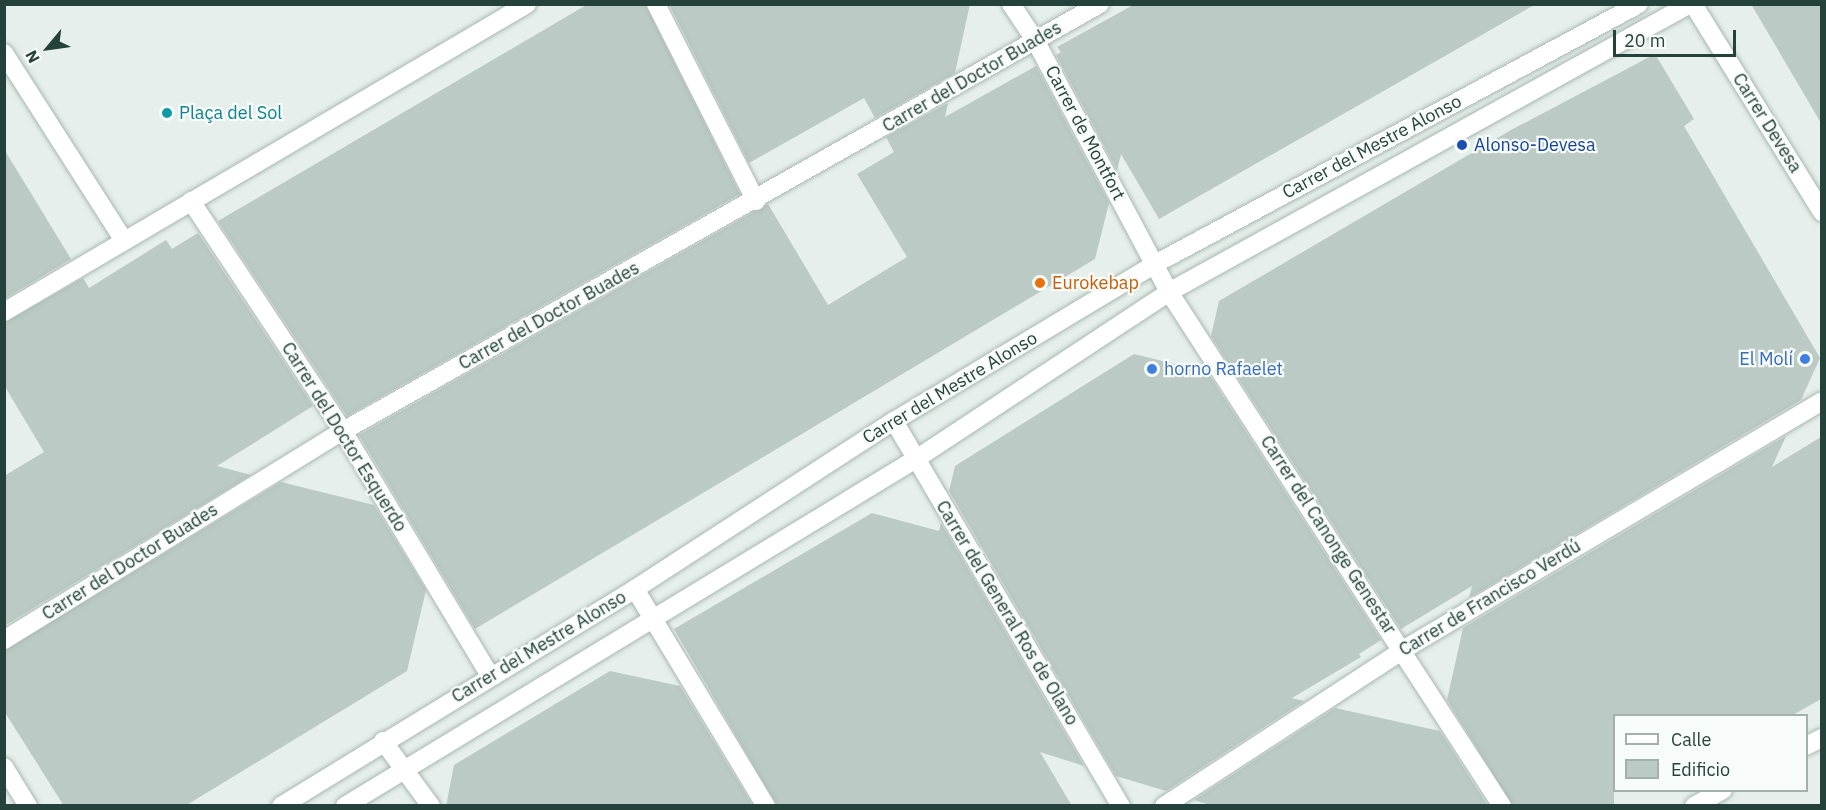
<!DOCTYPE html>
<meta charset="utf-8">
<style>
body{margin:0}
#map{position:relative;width:1826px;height:810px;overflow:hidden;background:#e6efeb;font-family:"IBM Plex Sans",sans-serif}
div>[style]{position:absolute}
.building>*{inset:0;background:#bbcac4}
.roads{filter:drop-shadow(0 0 2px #a8b8b2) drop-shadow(0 0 2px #a8b8b2)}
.service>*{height:18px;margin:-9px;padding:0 9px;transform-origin:9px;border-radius:9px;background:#fff}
.pedestrian>*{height:18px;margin:-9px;padding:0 9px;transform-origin:9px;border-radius:9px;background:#fff}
.minor>*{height:18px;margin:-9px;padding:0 9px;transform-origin:9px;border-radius:9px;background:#fff}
.tertiary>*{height:18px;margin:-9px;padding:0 9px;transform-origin:9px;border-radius:9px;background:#fff}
.secondary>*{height:18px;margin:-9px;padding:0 9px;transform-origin:9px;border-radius:9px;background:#fff}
.dots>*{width:16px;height:16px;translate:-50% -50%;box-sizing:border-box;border:3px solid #f7fbf9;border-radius:50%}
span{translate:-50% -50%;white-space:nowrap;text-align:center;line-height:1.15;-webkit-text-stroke:4.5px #f7fbf9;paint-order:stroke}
.street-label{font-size:18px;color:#24423a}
.culture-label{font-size:18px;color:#0d838f}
.left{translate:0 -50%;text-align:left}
.transit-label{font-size:18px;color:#164399}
.food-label{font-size:18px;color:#c56008}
.shop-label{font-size:18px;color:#366cbe}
.right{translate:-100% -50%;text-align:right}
.frame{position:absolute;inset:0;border:6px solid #24423a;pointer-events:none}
.legend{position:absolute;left:1613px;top:714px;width:195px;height:78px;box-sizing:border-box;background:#f7fbf9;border:2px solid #a3b1ad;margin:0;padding:8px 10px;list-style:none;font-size:18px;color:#24423a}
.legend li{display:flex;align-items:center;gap:12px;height:30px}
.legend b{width:30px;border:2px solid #a3b1ad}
.north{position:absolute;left:18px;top:18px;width:60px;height:60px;-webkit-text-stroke:4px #f7fbf9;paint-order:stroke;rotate:241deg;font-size:16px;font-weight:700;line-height:24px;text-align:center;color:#24423a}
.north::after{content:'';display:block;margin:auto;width:21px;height:27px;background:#24423a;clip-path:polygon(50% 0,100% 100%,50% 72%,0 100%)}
.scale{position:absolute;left:1613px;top:30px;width:123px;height:27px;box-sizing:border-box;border:3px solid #24423a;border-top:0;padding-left:8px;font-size:18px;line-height:21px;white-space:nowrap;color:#24423a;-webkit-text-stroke:4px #f7fbf9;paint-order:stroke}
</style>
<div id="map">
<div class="building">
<i style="clip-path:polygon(588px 4px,645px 4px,740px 194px,347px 416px,218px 221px)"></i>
<i style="clip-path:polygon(669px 4px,970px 4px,955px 73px,875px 118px,864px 98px,749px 163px)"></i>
<i style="clip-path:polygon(1135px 4px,1536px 4px,1159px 219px,1121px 154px,1117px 170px,1056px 55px,1061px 52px,1057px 47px)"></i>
<i style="clip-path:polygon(1751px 4px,1821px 4px,1821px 123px)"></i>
<i style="clip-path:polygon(1655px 54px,1694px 119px,1684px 126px,1820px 358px,1801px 400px,1469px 598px,1472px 586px,1401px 629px,1211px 336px,1219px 301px,1511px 130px)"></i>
<i style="clip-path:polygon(1036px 66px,1109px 203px,1095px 259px,475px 629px,359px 435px,768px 204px,828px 305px,907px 257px,857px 174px,894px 152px,886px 137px,948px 103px,945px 117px)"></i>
<i style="clip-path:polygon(4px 149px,71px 259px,4px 299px)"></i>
<i style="clip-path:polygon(198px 233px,313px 406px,217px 466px,251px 475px,4px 626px,4px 476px,44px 452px,4px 385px,4px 323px,83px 278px,89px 288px,166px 240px,172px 249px)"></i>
<i style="clip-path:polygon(1134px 354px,1203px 371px,1204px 367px,1381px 640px,1359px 654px,1361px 657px,1292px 698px,1304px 701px,1166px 791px,1116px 776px,949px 491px,955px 466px)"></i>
<i style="clip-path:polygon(1786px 436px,1772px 467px,1821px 437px,1821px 699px,1791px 716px,1614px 716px,1614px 806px,1513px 806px,1447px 700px,1463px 628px)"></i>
<i style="clip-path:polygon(281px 482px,374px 505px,426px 590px,407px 671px,185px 806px,64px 806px,4px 711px,4px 651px)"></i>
<i style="clip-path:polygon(872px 513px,939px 531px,941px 523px,1084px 766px,1040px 752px,1072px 806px,777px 806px,674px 629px)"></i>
<i style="clip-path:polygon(610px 671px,680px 686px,753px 806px,446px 806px,454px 765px)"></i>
<i style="clip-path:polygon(1335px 708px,1440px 731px,1488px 806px,1213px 806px,1194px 800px)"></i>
</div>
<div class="roads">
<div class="service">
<i style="left:345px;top:806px;width:668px;rotate:-31.29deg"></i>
<i style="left:916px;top:459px;width:303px;rotate:-33.4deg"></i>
<i style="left:1169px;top:292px;width:595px;rotate:-28.93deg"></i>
</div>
<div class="pedestrian">
<i style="left:191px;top:201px;width:276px;rotate:56.5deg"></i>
</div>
<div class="minor">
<i style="left:656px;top:4px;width:221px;rotate:63.1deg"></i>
<i style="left:1011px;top:4px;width:43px;rotate:56.3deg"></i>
<i style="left:1035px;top:40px;width:285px;rotate:62deg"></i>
<i style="left:1169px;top:292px;width:612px;rotate:57.06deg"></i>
<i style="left:4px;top:53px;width:221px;rotate:57.4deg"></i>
<i style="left:4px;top:312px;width:607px;rotate:-30.49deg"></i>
<i style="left:894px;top:421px;width:447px;rotate:59.5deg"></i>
<i style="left:343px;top:431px;width:287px;rotate:59deg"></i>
<i style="left:635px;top:589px;width:253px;rotate:58.9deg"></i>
<i style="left:4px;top:640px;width:398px;rotate:-31.7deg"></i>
<i style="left:343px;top:431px;width:869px;rotate:-29.43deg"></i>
<i style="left:383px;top:741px;width:81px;rotate:53.6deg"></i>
<i style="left:1806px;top:746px;width:18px;rotate:-27deg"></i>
<i style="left:4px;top:767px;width:46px;rotate:58.4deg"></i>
<i style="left:1164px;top:806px;width:285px;rotate:-33.1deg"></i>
<i style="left:1403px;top:650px;width:487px;rotate:-30.7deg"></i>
<i style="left:1694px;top:806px;width:33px;rotate:-29deg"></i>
</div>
<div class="tertiary">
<i style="left:1693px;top:4px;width:245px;rotate:58.2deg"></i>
</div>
<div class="secondary">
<i style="left:281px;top:806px;width:415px;rotate:-31.5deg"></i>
<i style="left:635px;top:589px;width:309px;rotate:-33deg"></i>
<i style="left:894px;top:421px;width:305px;rotate:-31deg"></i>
<i style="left:1155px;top:264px;width:549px;rotate:-28.24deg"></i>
</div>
</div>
<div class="dots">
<i style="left:167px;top:113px;background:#0f9aa8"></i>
<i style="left:1462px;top:145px;background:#1a4fb4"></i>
<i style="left:1040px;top:283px;background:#e8710a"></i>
<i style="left:1805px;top:359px;background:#3f7fe0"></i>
<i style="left:1152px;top:369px;background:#3f7fe0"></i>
</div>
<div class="street-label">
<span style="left:972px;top:77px;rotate:-30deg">Carrer del Doctor Buades</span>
<span style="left:1767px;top:123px;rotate:58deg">Carrer Devesa</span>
<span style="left:1085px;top:133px;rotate:62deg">Carrer de Montfort</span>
<span style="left:1372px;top:147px;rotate:-28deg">Carrer del Mestre Alonso</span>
<span style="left:549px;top:316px;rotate:-29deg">Carrer del Doctor Buades</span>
<span style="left:950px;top:388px;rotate:-31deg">Carrer del Mestre Alonso</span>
<span style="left:344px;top:437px;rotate:58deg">Carrer del Doctor Esquerdo</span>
<span style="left:1328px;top:535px;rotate:57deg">Carrer del Canonge Genestar</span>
<span style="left:130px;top:562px;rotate:-32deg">Carrer del Doctor Buades</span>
<span style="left:1490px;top:598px;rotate:-31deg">Carrer de Francisco Verdú</span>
<span style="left:1007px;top:613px;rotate:59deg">Carrer del General Ros de Olano</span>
<span style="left:539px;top:647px;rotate:-31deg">Carrer del Mestre Alonso</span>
</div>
<div class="culture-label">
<span class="left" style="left:179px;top:113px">Plaça del Sol</span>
</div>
<div class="transit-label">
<span class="left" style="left:1474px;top:145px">Alonso-Devesa</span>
</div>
<div class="food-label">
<span class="left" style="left:1052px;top:283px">Eurokebap</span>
</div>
<div class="shop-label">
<span class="right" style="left:1793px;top:359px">El Molí</span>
<span class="left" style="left:1164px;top:369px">horno Rafaelet</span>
</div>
<div class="frame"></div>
<ul class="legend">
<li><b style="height:8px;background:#fff"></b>Calle</li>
<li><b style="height:16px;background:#bbcac4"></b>Edificio</li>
</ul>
<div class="north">N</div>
<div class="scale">20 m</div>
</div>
